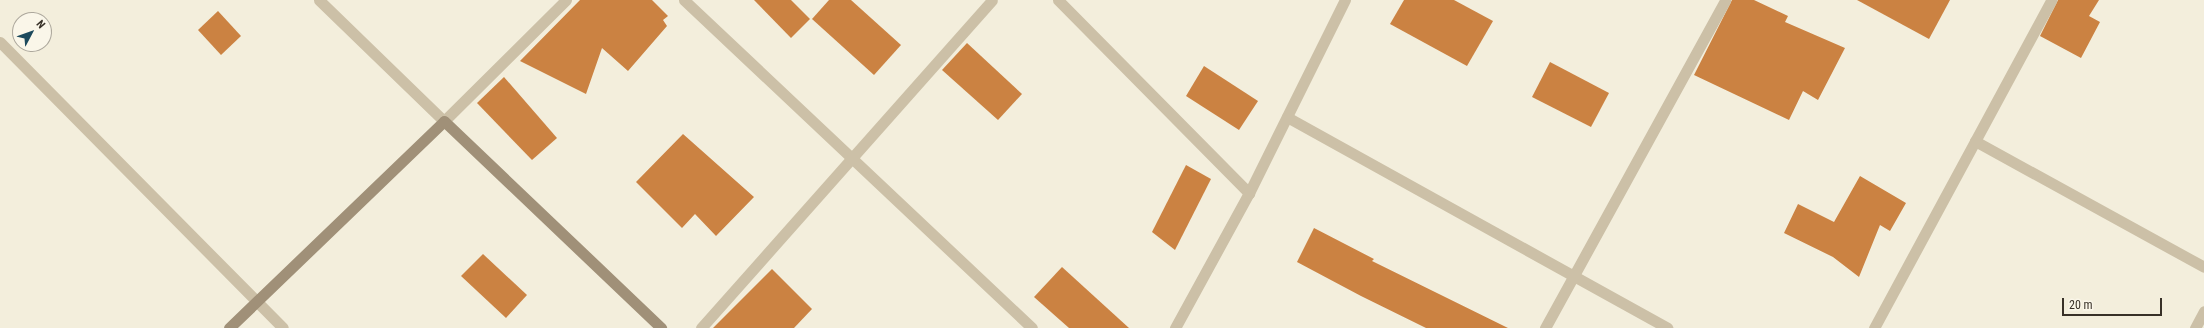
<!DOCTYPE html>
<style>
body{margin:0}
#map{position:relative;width:2204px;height:328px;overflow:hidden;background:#f3eedc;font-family:"Roboto Condensed",sans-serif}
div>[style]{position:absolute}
.building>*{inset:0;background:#cb8242}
.minor>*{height:11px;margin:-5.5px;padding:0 5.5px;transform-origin:5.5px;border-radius:5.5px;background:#ccc0a7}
.secondary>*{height:11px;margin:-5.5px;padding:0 5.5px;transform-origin:5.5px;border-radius:5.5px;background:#a09078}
span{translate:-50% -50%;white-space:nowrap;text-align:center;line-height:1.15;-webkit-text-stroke:4px #faf6e9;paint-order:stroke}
.north{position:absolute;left:12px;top:12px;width:40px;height:40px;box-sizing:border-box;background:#faf6e9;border:1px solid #aca79c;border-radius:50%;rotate:49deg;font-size:11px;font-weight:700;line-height:16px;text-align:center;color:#383128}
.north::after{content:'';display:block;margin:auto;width:14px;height:18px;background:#1c495c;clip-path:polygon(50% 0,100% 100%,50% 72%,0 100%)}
.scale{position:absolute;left:2062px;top:298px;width:100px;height:18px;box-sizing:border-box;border:2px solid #383128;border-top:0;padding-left:5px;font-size:12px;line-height:14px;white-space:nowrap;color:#383128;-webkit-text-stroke:3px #faf6e9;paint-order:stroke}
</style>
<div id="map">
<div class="building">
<i style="clip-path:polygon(580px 0,652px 0,668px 16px,663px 20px,667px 26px,628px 71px,602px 48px,586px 94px,520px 61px)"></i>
<i style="clip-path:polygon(754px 0,791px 0,810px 19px,791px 38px)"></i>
<i style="clip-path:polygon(829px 0,851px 0,901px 45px,874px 75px,812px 19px)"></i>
<i style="clip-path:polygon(1404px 0,1454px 0,1493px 21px,1467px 66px,1390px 24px)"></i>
<i style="clip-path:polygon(1732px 0,1754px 0,1788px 16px,1785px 22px,1845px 48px,1818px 100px,1803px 91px,1789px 120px,1694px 75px)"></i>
<i style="clip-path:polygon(1857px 0,1950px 0,1929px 39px)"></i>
<i style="clip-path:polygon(2058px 0,2099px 0,2089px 16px,2100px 22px,2081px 58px,2040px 36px)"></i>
<i style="clip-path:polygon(218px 11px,241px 36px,221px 55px,198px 30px)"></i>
<i style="clip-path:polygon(967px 43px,1022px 94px,998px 120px,942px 70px)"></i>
<i style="clip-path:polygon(1550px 62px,1609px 93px,1591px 127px,1532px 97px)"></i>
<i style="clip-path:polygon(1204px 66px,1258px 101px,1239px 130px,1186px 96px)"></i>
<i style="clip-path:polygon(504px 77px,557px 138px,532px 160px,477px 103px)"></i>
<i style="clip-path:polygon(683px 134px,754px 197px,716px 236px,695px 214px,682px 228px,636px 182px)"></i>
<i style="clip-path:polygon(1186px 165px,1211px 179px,1175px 250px,1152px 232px)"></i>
<i style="clip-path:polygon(1860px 176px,1906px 203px,1890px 231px,1880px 225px,1859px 277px,1833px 257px,1784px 233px,1798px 204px,1834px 222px)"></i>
<i style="clip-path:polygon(1314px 228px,1374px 259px,1372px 261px,1508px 328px,1426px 328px,1361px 296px,1297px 262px)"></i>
<i style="clip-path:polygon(483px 254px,527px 295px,506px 318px,461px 276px)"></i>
<i style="clip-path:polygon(1062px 267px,1129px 328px,1069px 328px,1034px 297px)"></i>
<i style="clip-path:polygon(772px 269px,812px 309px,794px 328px,713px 328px)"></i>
</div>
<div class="minor">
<i style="left:319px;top:0;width:174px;rotate:44.1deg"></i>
<i style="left:444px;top:121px;width:172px;rotate:-44.8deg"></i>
<i style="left:684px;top:0;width:478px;rotate:43.3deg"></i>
<i style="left:1058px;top:0;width:272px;rotate:45.3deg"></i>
<i style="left:0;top:42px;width:402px;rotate:45.3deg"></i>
<i style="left:1287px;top:117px;width:435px;rotate:29deg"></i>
<i style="left:1975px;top:141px;width:261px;rotate:28.8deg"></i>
<i style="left:701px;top:328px;width:438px;rotate:-48.4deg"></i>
<i style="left:1175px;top:328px;width:154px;rotate:-61.3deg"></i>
<i style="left:1249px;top:193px;width:216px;rotate:-63.6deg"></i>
<i style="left:1545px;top:328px;width:374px;rotate:-61.2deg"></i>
<i style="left:1874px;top:328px;width:373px;rotate:-61.6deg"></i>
<i style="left:2195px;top:328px;width:19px;rotate:-62deg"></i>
</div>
<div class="secondary">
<i style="left:229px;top:328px;width:298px;rotate:-43.9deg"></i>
<i style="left:444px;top:121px;width:300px;rotate:43.6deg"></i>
</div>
<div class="north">N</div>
<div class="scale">20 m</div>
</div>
